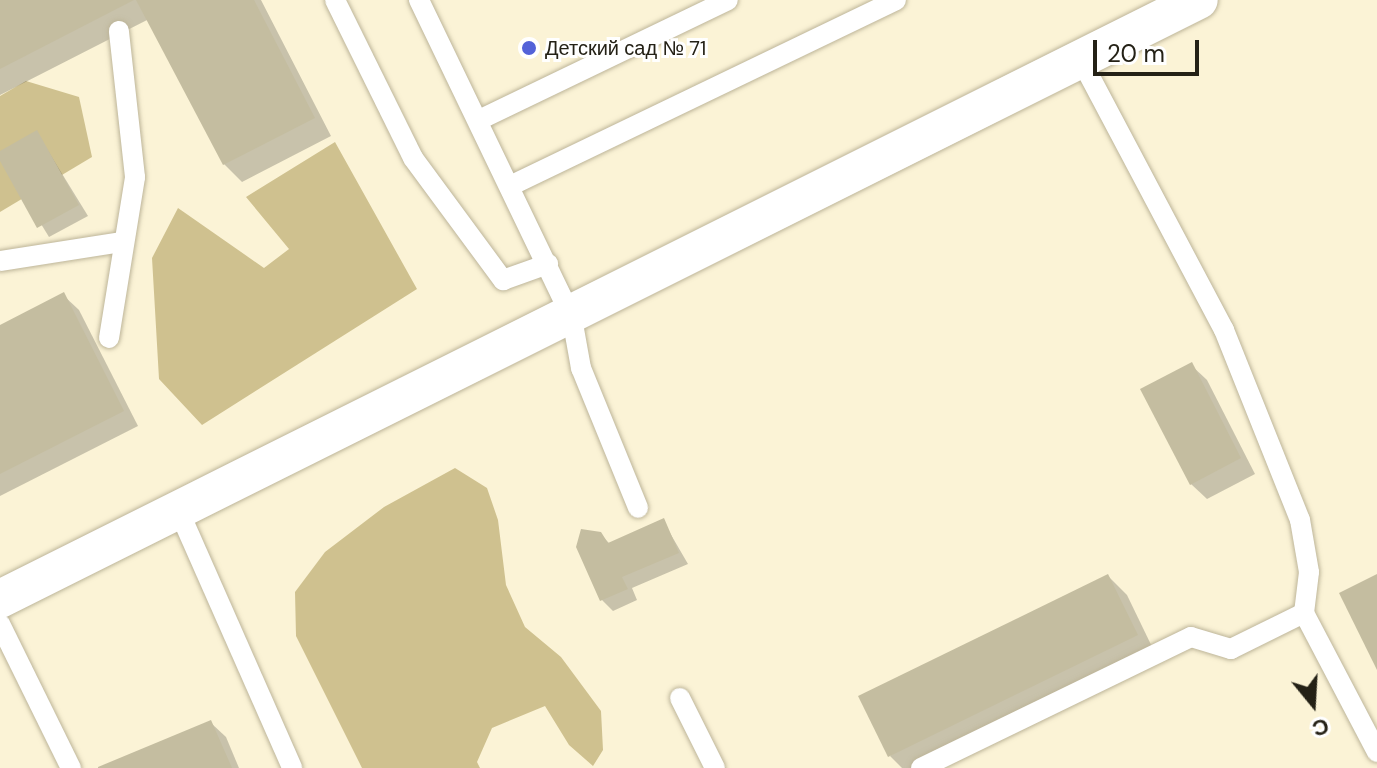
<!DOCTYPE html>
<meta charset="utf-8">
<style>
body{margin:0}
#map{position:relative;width:1377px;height:768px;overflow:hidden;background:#fbf3d6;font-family:"DM Sans",sans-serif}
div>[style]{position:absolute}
.green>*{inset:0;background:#cfc18f}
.shadow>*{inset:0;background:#0003}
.building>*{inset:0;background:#c4bda0}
.roads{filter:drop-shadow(0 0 2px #bdb599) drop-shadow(0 0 2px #bdb599)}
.lane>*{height:20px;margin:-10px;padding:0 10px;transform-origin:10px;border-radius:10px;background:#fff}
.street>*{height:38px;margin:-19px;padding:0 19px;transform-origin:19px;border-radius:19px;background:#fff}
.dots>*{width:22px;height:22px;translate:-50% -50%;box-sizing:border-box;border:4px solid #fff;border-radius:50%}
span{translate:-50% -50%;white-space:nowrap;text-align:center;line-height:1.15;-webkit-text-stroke:6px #fff;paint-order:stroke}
.poi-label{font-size:20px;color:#242116}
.left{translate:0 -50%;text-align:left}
.north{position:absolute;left:1273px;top:664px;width:80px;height:80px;-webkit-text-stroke:6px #fff;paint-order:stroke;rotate:162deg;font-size:22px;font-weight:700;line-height:32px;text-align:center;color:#242116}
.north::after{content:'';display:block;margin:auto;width:28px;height:36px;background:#242116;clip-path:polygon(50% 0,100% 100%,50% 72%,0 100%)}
.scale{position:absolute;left:1093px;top:40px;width:106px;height:36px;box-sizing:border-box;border:4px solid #242116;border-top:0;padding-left:10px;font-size:24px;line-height:28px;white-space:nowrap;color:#242116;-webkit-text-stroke:6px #fff;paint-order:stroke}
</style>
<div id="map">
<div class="green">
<i style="clip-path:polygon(26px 81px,79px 97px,92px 157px,0 212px,0 96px)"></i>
<i style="clip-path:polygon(335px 142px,417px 289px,202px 425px,159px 379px,152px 258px,178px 208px,264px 268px,289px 249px,246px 197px)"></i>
<i style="clip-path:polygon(455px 468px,487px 488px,498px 520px,506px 585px,525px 627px,561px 657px,601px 711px,603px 750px,593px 766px,569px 745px,545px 706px,492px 728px,477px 762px,480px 768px,362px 768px,296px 636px,295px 592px,325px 552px,384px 507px)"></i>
</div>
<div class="shadow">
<i style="clip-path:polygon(0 0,261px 0,331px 136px,242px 182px,224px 164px,149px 19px,0 95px)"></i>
<i style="clip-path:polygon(37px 133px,88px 216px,49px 237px,0 157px)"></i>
<i style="clip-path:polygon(63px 295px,79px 310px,138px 426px,0 496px,0 327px)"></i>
<i style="clip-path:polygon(1191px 365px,1207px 380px,1255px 474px,1207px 499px,1191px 484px)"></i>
<i style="clip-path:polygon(663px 521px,688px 564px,632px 588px,637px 600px,613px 611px,602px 600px,578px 547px,600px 534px,610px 544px)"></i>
<i style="clip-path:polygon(1108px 576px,1127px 595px,1156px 655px,923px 768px,902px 768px,890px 756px)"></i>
<i style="clip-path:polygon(211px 723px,226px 737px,239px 768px,101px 768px)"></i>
</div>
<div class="building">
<i style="clip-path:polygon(0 0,134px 0,0 69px)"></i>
<i style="clip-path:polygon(136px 0,254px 0,315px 118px,223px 165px)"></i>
<i style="clip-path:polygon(37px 130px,79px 205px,37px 228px,0 161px,0 151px)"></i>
<i style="clip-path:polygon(64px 292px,124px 411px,0 474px,0 325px)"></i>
<i style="clip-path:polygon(1192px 362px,1241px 458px,1190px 485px,1140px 389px)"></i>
<i style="clip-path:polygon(664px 518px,679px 553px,622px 577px,628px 589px,600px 601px,576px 547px,581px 529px,601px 532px,608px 543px)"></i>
<i style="clip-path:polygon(1108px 574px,1138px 635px,888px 757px,858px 696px)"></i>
<i style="clip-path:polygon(1377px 574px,1377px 670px,1339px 593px)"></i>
<i style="clip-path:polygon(211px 720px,232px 768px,98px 768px,98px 767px)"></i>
</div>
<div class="roads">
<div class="lane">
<i style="left:335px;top:0;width:176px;rotate:63.7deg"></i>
<i style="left:413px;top:158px;width:152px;rotate:53.6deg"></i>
<i style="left:503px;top:280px;width:48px;rotate:-19.6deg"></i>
<i style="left:419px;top:0;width:353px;rotate:64.3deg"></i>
<i style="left:572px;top:318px;width:51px;rotate:79.8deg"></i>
<i style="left:581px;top:368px;width:151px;rotate:67.8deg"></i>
<i style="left:479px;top:120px;width:276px;rotate:-25.7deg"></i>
<i style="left:512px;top:185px;width:426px;rotate:-25.7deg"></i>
<i style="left:0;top:261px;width:122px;rotate:-8.9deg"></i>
<i style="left:109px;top:338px;width:163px;rotate:-80.8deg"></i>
<i style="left:135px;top:177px;width:147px;rotate:-96.3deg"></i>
<i style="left:178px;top:509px;width:283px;rotate:66.2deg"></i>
<i style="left:1304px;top:613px;width:157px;rotate:62.3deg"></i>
<i style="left:0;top:624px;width:161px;rotate:63.8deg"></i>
<i style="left:680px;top:698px;width:78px;rotate:63.4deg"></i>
<i style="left:921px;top:768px;width:300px;rotate:-25.9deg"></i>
<i style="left:1191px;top:637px;width:42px;rotate:16.7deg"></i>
<i style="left:1231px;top:649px;width:81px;rotate:-26.3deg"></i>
<i style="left:1304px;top:613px;width:41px;rotate:-83deg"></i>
<i style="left:1309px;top:572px;width:53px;rotate:-99.8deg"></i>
<i style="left:1300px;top:520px;width:205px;rotate:-111.8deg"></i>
<i style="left:1224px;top:330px;width:308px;rotate:-117.9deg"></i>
</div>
<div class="street">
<i style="left:0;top:599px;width:1340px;rotate:-26.55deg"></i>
</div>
</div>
<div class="dots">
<i style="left:529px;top:48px;background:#5362d8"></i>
</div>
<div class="poi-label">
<span class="left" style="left:545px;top:48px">Детский сад № 71</span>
</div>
<div class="north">С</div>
<div class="scale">20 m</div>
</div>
